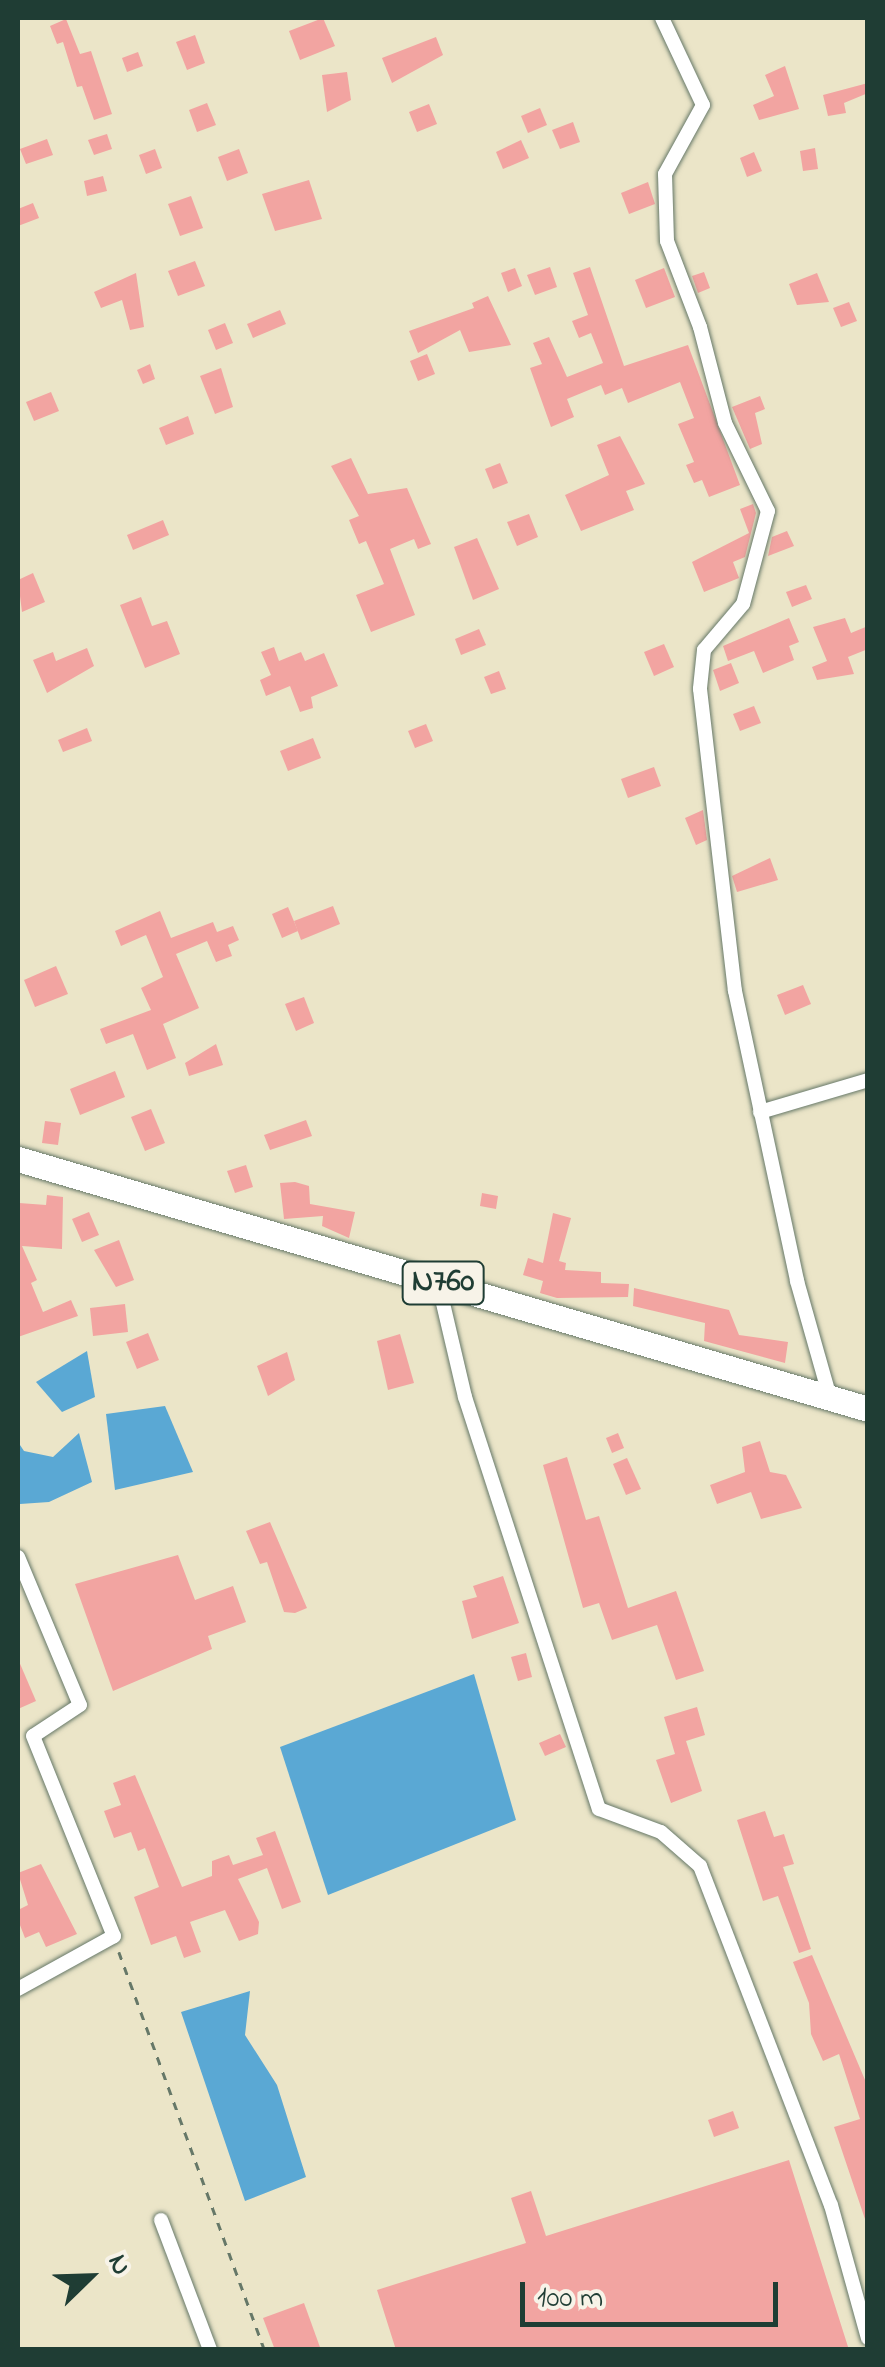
<!DOCTYPE html>
<style>
body{margin:0}
#map{position:relative;width:885px;height:2367px;overflow:hidden;background:#ebe5c8;font-family:"Indie Flower",sans-serif}
div>[style]{position:absolute}
.water>*{inset:0;background:#5aa8d4}
.building>*{inset:0;background:#f2a4a1}
.path>*{height:2.5px;margin-top:-1.25px;transform-origin:0;background:repeating-linear-gradient(90deg,#667868 0 8px,transparent 0 16px)}
.roads{filter:drop-shadow(0 0 2px #667868) drop-shadow(0 0 2px #667868)}
.street>*{height:14px;margin:-7px;padding:0 7px;transform-origin:7px;border-radius:7px;background:#fff}
.highway>*{height:25px;margin:-12.5px;padding:0 12.5px;transform-origin:12.5px;border-radius:12.5px;background:#fff}
span{translate:-50% -50%;white-space:nowrap;text-align:center;line-height:1.15;-webkit-text-stroke:9px #f7f3e8;paint-order:stroke}
.shield-label span{padding:2px 8px;background:#f7f3e8;border:2px solid;border-radius:8px;-webkit-text-stroke-width:0}
.shield-label{font-size:32px;color:#1f3d34;font-weight:700}
.frame{position:absolute;inset:0;border:20px solid #1f3d34;pointer-events:none}
.north{position:absolute;left:40px;top:2227px;width:100px;height:100px;-webkit-text-stroke:8px #f7f3e8;paint-order:stroke;rotate:67deg;font-size:28px;font-weight:700;line-height:40px;text-align:center;color:#1f3d34}
.north::after{content:'';display:block;margin:auto;width:35px;height:45px;background:#1f3d34;clip-path:polygon(50% 0,100% 100%,50% 72%,0 100%)}
.scale{position:absolute;left:520px;top:2282px;width:258px;height:45px;box-sizing:border-box;border:5px solid #1f3d34;border-top:0;padding-left:12px;font-size:30px;line-height:35px;white-space:nowrap;color:#1f3d34;-webkit-text-stroke:8px #f7f3e8;paint-order:stroke}
</style>
<div id="map">
<div class="water">
<i style="clip-path:polygon(87px 1351px,95px 1397px,62px 1412px,36px 1382px)"></i>
<i style="clip-path:polygon(165px 1406px,193px 1472px,115px 1490px,106px 1414px)"></i>
<i style="clip-path:polygon(79px 1433px,92px 1482px,49px 1502px,20px 1504px,18px 1442px,24px 1451px,53px 1457px)"></i>
<i style="clip-path:polygon(474px 1674px,516px 1820px,328px 1895px,280px 1747px)"></i>
<i style="clip-path:polygon(250px 1991px,245px 2035px,277px 2085px,306px 2177px,245px 2201px,181px 2012px)"></i>
</div>
<div class="building">
<i style="clip-path:polygon(323px 18px,335px 46px,300px 60px,289px 31px)"></i>
<i style="clip-path:polygon(66px 19px,80px 54px,91px 51px,112px 114px,94px 120px,82px 86px,77px 87px,63px 42px,57px 44px,50px 26px)"></i>
<i style="clip-path:polygon(195px 35px,205px 63px,187px 70px,176px 42px)"></i>
<i style="clip-path:polygon(436px 37px,443px 55px,392px 83px,382px 58px)"></i>
<i style="clip-path:polygon(138px 52px,143px 66px,127px 72px,122px 58px)"></i>
<i style="clip-path:polygon(785px 66px,799px 109px,759px 120px,753px 105px,774px 96px,765px 75px)"></i>
<i style="clip-path:polygon(347px 72px,351px 100px,327px 112px,322px 75px)"></i>
<i style="clip-path:polygon(868px 83px,868px 93px,844px 103px,846px 113px,828px 116px,823px 95px)"></i>
<i style="clip-path:polygon(207px 103px,216px 125px,197px 132px,189px 110px)"></i>
<i style="clip-path:polygon(429px 104px,437px 124px,417px 132px,409px 112px)"></i>
<i style="clip-path:polygon(540px 108px,547px 125px,528px 133px,521px 116px)"></i>
<i style="clip-path:polygon(573px 122px,580px 142px,560px 149px,552px 130px)"></i>
<i style="clip-path:polygon(107px 134px,112px 149px,94px 155px,88px 140px)"></i>
<i style="clip-path:polygon(47px 139px,53px 155px,26px 164px,20px 149px)"></i>
<i style="clip-path:polygon(521px 140px,529px 158px,503px 169px,496px 152px)"></i>
<i style="clip-path:polygon(815px 148px,818px 169px,803px 171px,800px 151px)"></i>
<i style="clip-path:polygon(155px 149px,162px 168px,146px 174px,139px 155px)"></i>
<i style="clip-path:polygon(239px 149px,248px 173px,227px 181px,218px 157px)"></i>
<i style="clip-path:polygon(754px 152px,762px 171px,747px 177px,740px 158px)"></i>
<i style="clip-path:polygon(103px 176px,107px 191px,87px 196px,84px 181px)"></i>
<i style="clip-path:polygon(309px 180px,322px 219px,275px 231px,262px 194px)"></i>
<i style="clip-path:polygon(648px 182px,655px 204px,629px 214px,621px 193px)"></i>
<i style="clip-path:polygon(191px 196px,203px 228px,180px 236px,168px 204px)"></i>
<i style="clip-path:polygon(33px 203px,39px 218px,18px 226px,18px 209px)"></i>
<i style="clip-path:polygon(195px 261px,205px 286px,178px 296px,168px 271px)"></i>
<i style="clip-path:polygon(550px 267px,557px 287px,535px 295px,527px 275px)"></i>
<i style="clip-path:polygon(590px 267px,624px 366px,688px 345px,740px 485px,709px 497px,702px 480px,694px 483px,686px 465px,694px 462px,678px 424px,694px 418px,680px 382px,628px 403px,622px 388px,605px 395px,601px 385px,567px 399px,574px 417px,551px 427px,530px 368px,542px 364px,533px 343px,549px 337px,567px 377px,603px 363px,591px 333px,579px 338px,572px 321px,588px 315px,573px 273px)"></i>
<i style="clip-path:polygon(515px 268px,522px 286px,508px 292px,501px 273px)"></i>
<i style="clip-path:polygon(664px 268px,675px 297px,646px 308px,635px 280px)"></i>
<i style="clip-path:polygon(704px 272px,710px 288px,698px 293px,692px 276px)"></i>
<i style="clip-path:polygon(136px 273px,144px 327px,130px 330px,122px 300px,101px 308px,94px 292px)"></i>
<i style="clip-path:polygon(817px 273px,829px 302px,797px 305px,789px 284px)"></i>
<i style="clip-path:polygon(488px 296px,511px 345px,469px 352px,460px 330px,418px 353px,409px 331px,474px 308px,472px 303px)"></i>
<i style="clip-path:polygon(849px 302px,857px 321px,841px 327px,833px 308px)"></i>
<i style="clip-path:polygon(280px 310px,286px 324px,253px 338px,247px 324px)"></i>
<i style="clip-path:polygon(225px 323px,233px 343px,216px 350px,208px 330px)"></i>
<i style="clip-path:polygon(427px 354px,435px 374px,418px 381px,410px 361px)"></i>
<i style="clip-path:polygon(150px 364px,155px 379px,143px 384px,137px 370px)"></i>
<i style="clip-path:polygon(221px 368px,233px 407px,215px 414px,200px 376px)"></i>
<i style="clip-path:polygon(51px 392px,59px 411px,34px 421px,26px 402px)"></i>
<i style="clip-path:polygon(760px 396px,765px 409px,755px 413px,762px 444px,750px 449px,732px 407px)"></i>
<i style="clip-path:polygon(188px 416px,194px 434px,166px 445px,159px 428px)"></i>
<i style="clip-path:polygon(620px 436px,645px 484px,626px 491px,634px 510px,581px 531px,565px 495px,609px 475px,597px 445px)"></i>
<i style="clip-path:polygon(351px 458px,368px 494px,407px 488px,431px 544px,418px 549px,414px 539px,390px 549px,415px 615px,371px 632px,356px 595px,384px 584px,366px 541px,359px 544px,349px 520px,359px 516px,331px 466px)"></i>
<i style="clip-path:polygon(500px 463px,508px 483px,493px 489px,485px 469px)"></i>
<i style="clip-path:polygon(753px 504px,756px 513px,745px 557px,733px 562px,739px 578px,704px 592px,692px 562px,749px 533px,740px 509px)"></i>
<i style="clip-path:polygon(529px 514px,538px 537px,517px 546px,507px 522px)"></i>
<i style="clip-path:polygon(163px 520px,169px 535px,133px 550px,127px 535px)"></i>
<i style="clip-path:polygon(787px 531px,794px 546px,768px 556px,772px 537px)"></i>
<i style="clip-path:polygon(477px 538px,499px 589px,473px 600px,454px 547px)"></i>
<i style="clip-path:polygon(33px 573px,45px 602px,22px 612px,18px 580px)"></i>
<i style="clip-path:polygon(806px 585px,812px 599px,792px 607px,786px 592px)"></i>
<i style="clip-path:polygon(141px 597px,152px 626px,167px 621px,180px 654px,145px 668px,120px 605px)"></i>
<i style="clip-path:polygon(789px 618px,799px 642px,789px 646px,794px 660px,763px 673px,754px 651px,728px 661px,723px 646px)"></i>
<i style="clip-path:polygon(845px 618px,851px 633px,868px 626px,868px 649px,848px 657px,854px 674px,817px 680px,812px 667px,827px 661px,813px 627px)"></i>
<i style="clip-path:polygon(479px 629px,486px 645px,461px 655px,455px 639px)"></i>
<i style="clip-path:polygon(664px 644px,674px 667px,654px 676px,644px 652px)"></i>
<i style="clip-path:polygon(274px 647px,279px 661px,301px 652px,305px 661px,324px 653px,338px 686px,311px 697px,313px 708px,300px 712px,290px 686px,266px 696px,260px 680px,271px 675px,261px 652px)"></i>
<i style="clip-path:polygon(87px 648px,94px 666px,47px 693px,33px 660px,53px 652px,56px 661px)"></i>
<i style="clip-path:polygon(731px 663px,739px 683px,720px 691px,713px 670px)"></i>
<i style="clip-path:polygon(499px 671px,506px 689px,491px 694px,484px 677px)"></i>
<i style="clip-path:polygon(754px 706px,761px 723px,740px 731px,733px 714px)"></i>
<i style="clip-path:polygon(426px 724px,433px 741px,415px 748px,408px 731px)"></i>
<i style="clip-path:polygon(87px 728px,92px 741px,63px 752px,58px 740px)"></i>
<i style="clip-path:polygon(313px 738px,321px 758px,288px 771px,280px 751px)"></i>
<i style="clip-path:polygon(654px 767px,661px 786px,628px 798px,621px 779px)"></i>
<i style="clip-path:polygon(703px 810px,707px 840px,696px 845px,685px 818px)"></i>
<i style="clip-path:polygon(770px 858px,778px 880px,737px 892px,732px 876px)"></i>
<i style="clip-path:polygon(333px 906px,340px 924px,301px 940px,294px 921px)"></i>
<i style="clip-path:polygon(288px 907px,298px 931px,282px 938px,272px 914px)"></i>
<i style="clip-path:polygon(160px 911px,171px 938px,213px 922px,217px 932px,233px 926px,239px 940px,228px 945px,232px 956px,216px 962px,207px 941px,176px 954px,199px 1008px,163px 1024px,176px 1058px,147px 1070px,133px 1034px,106px 1044px,100px 1029px,151px 1010px,141px 988px,163px 977px,146px 935px,121px 946px,115px 931px)"></i>
<i style="clip-path:polygon(56px 966px,68px 994px,35px 1007px,24px 980px)"></i>
<i style="clip-path:polygon(803px 985px,811px 1004px,785px 1015px,777px 995px)"></i>
<i style="clip-path:polygon(304px 997px,314px 1023px,296px 1031px,285px 1004px)"></i>
<i style="clip-path:polygon(216px 1044px,223px 1065px,189px 1076px,185px 1063px)"></i>
<i style="clip-path:polygon(115px 1071px,125px 1097px,80px 1115px,70px 1089px)"></i>
<i style="clip-path:polygon(151px 1109px,165px 1143px,145px 1151px,131px 1117px)"></i>
<i style="clip-path:polygon(306px 1120px,312px 1136px,270px 1150px,264px 1135px)"></i>
<i style="clip-path:polygon(45px 1121px,61px 1123px,58px 1145px,42px 1143px)"></i>
<i style="clip-path:polygon(246px 1165px,253px 1187px,235px 1193px,227px 1171px)"></i>
<i style="clip-path:polygon(295px 1182px,309px 1186px,310px 1204px,355px 1212px,349px 1238px,322px 1226px,323px 1216px,284px 1219px,280px 1183px)"></i>
<i style="clip-path:polygon(482px 1193px,498px 1196px,496px 1209px,480px 1206px)"></i>
<i style="clip-path:polygon(47px 1195px,63px 1197px,62px 1249px,22px 1246px,37px 1280px,31px 1283px,43px 1312px,71px 1300px,78px 1316px,18px 1337px,19px 1203px,46px 1205px)"></i>
<i style="clip-path:polygon(89px 1212px,99px 1235px,82px 1242px,72px 1219px)"></i>
<i style="clip-path:polygon(553px 1213px,571px 1218px,559px 1261px,566px 1263px,565px 1270px,601px 1272px,601px 1283px,629px 1284px,628px 1297px,557px 1298px,540px 1293px,543px 1281px,523px 1275px,528px 1258px,543px 1263px)"></i>
<i style="clip-path:polygon(119px 1240px,134px 1280px,116px 1287px,94px 1250px)"></i>
<i style="clip-path:polygon(634px 1288px,729px 1310px,739px 1335px,788px 1342px,785px 1363px,704px 1341px,705px 1323px,633px 1306px)"></i>
<i style="clip-path:polygon(125px 1304px,128px 1332px,93px 1336px,90px 1308px)"></i>
<i style="clip-path:polygon(148px 1333px,159px 1360px,137px 1369px,126px 1342px)"></i>
<i style="clip-path:polygon(400px 1334px,414px 1383px,388px 1390px,377px 1341px)"></i>
<i style="clip-path:polygon(287px 1352px,295px 1380px,268px 1396px,257px 1366px)"></i>
<i style="clip-path:polygon(618px 1433px,624px 1448px,612px 1453px,606px 1438px)"></i>
<i style="clip-path:polygon(760px 1441px,770px 1472px,786px 1475px,802px 1508px,761px 1519px,751px 1492px,717px 1504px,710px 1485px,745px 1472px,742px 1447px)"></i>
<i style="clip-path:polygon(567px 1457px,586px 1520px,599px 1516px,628px 1608px,676px 1591px,704px 1671px,676px 1680px,657px 1625px,612px 1640px,599px 1603px,583px 1608px,543px 1465px)"></i>
<i style="clip-path:polygon(627px 1458px,641px 1489px,626px 1495px,613px 1464px)"></i>
<i style="clip-path:polygon(270px 1522px,307px 1608px,295px 1613px,284px 1612px,267px 1562px,260px 1564px,246px 1531px)"></i>
<i style="clip-path:polygon(178px 1555px,195px 1600px,233px 1586px,246px 1622px,208px 1636px,212px 1649px,113px 1691px,75px 1584px)"></i>
<i style="clip-path:polygon(503px 1576px,519px 1623px,472px 1639px,462px 1601px,477px 1597px,473px 1586px)"></i>
<i style="clip-path:polygon(526px 1653px,532px 1677px,518px 1681px,511px 1657px)"></i>
<i style="clip-path:polygon(18px 1659px,36px 1701px,18px 1709px)"></i>
<i style="clip-path:polygon(697px 1707px,705px 1735px,686px 1741px,702px 1791px,671px 1803px,656px 1760px,675px 1754px,664px 1717px)"></i>
<i style="clip-path:polygon(560px 1734px,566px 1747px,545px 1756px,539px 1743px)"></i>
<i style="clip-path:polygon(135px 1775px,182px 1887px,212px 1876px,212px 1861px,229px 1855px,233px 1865px,263px 1855px,256px 1838px,275px 1831px,301px 1902px,282px 1909px,267px 1868px,238px 1879px,259px 1922px,258px 1934px,239px 1941px,225px 1910px,190px 1922px,201px 1952px,184px 1958px,176px 1936px,151px 1945px,134px 1897px,159px 1887px,145px 1848px,138px 1851px,131px 1832px,114px 1838px,104px 1811px,121px 1805px,113px 1783px)"></i>
<i style="clip-path:polygon(765px 1811px,774px 1837px,784px 1834px,794px 1864px,783px 1867px,811px 1949px,799px 1953px,778px 1896px,763px 1901px,737px 1820px)"></i>
<i style="clip-path:polygon(41px 1864px,77px 1934px,46px 1947px,39px 1932px,25px 1938px,18px 1920px,18px 1910px,28px 1905px,18px 1873px)"></i>
<i style="clip-path:polygon(812px 1955px,868px 2087px,868px 2228px,834px 2127px,860px 2119px,839px 2054px,823px 2061px,811px 2034px,809px 2003px,793px 1962px)"></i>
<i style="clip-path:polygon(733px 2111px,739px 2128px,714px 2137px,708px 2120px)"></i>
<i style="clip-path:polygon(789px 2160px,849px 2350px,396px 2350px,377px 2290px,526px 2243px,511px 2198px,531px 2191px,546px 2236px)"></i>
<i style="clip-path:polygon(304px 2303px,321px 2350px,275px 2350px,263px 2318px)"></i>
</div>
<div class="path">
<i style="left:119px;top:1952px;width:424px;rotate:69.9deg"></i>
</div>
<div class="roads">
<div class="street">
<i style="left:662px;top:18px;width:96px;rotate:64.8deg"></i>
<i style="left:703px;top:105px;width:79px;rotate:118.8deg"></i>
<i style="left:665px;top:174px;width:67px;rotate:88.3deg"></i>
<i style="left:667px;top:241px;width:92px;rotate:69deg"></i>
<i style="left:700px;top:327px;width:99px;rotate:75.4deg"></i>
<i style="left:725px;top:423px;width:98px;rotate:64deg"></i>
<i style="left:768px;top:511px;width:96px;rotate:105deg"></i>
<i style="left:743px;top:604px;width:60px;rotate:130.3deg"></i>
<i style="left:704px;top:650px;width:39px;rotate:96deg"></i>
<i style="left:700px;top:689px;width:304px;rotate:83.4deg"></i>
<i style="left:735px;top:991px;width:297px;rotate:77.9deg"></i>
<i style="left:797px;top:1281px;width:122px;rotate:74.2deg"></i>
<i style="left:760px;top:1112px;width:113px;rotate:-16.5deg"></i>
<i style="left:438px;top:1282px;width:118px;rotate:76.8deg"></i>
<i style="left:465px;top:1397px;width:433px;rotate:72deg"></i>
<i style="left:599px;top:1809px;width:66px;rotate:20.4deg"></i>
<i style="left:661px;top:1832px;width:52px;rotate:41.1deg"></i>
<i style="left:700px;top:1866px;width:363px;rotate:68.9deg"></i>
<i style="left:831px;top:2205px;width:138px;rotate:74.5deg"></i>
<i style="left:18px;top:1557px;width:160px;rotate:67.3deg"></i>
<i style="left:80px;top:1705px;width:56px;rotate:146.6deg"></i>
<i style="left:33px;top:1736px;width:216px;rotate:68deg"></i>
<i style="left:114px;top:1936px;width:110px;rotate:151.1deg"></i>
<i style="left:161px;top:2220px;width:139px;rotate:69.3deg"></i>
</div>
<div class="highway">
<i style="left:18px;top:1159px;width:886px;rotate:16.39deg"></i>
</div>
</div>
<div class="shield-label">
<span style="left:443px;top:1283px">N760</span>
</div>
<div class="frame"></div>
<div class="north">N</div>
<div class="scale">100 m</div>
</div>
